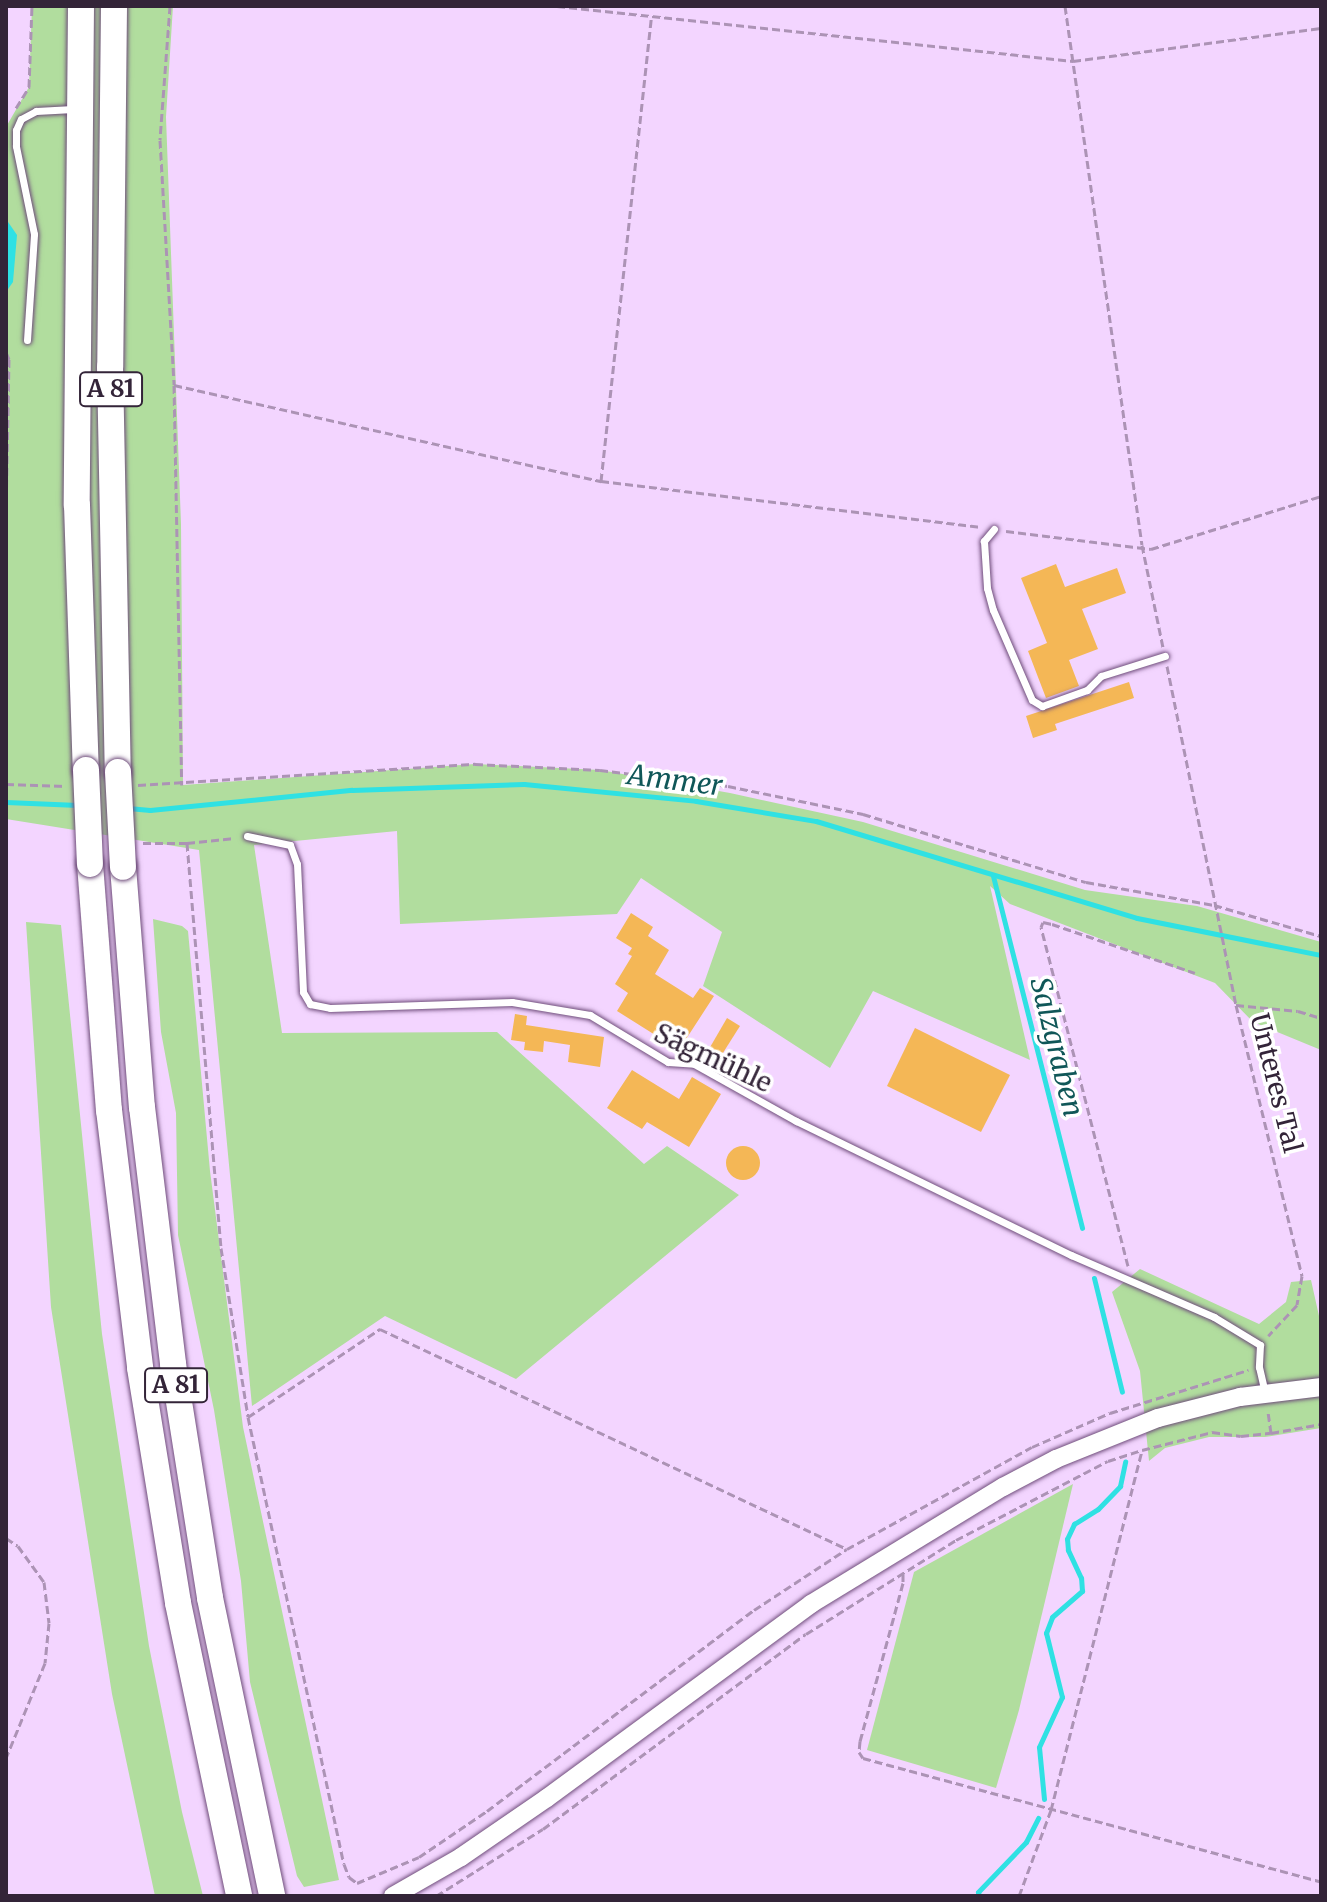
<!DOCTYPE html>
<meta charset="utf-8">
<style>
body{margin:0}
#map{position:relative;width:1327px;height:1902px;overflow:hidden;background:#f3d5ff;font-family:Merriweather,serif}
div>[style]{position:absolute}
.green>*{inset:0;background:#b1dd9e}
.water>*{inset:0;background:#2fe1e3}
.stream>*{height:5px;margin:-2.5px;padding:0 2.5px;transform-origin:2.5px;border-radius:2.5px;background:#2fe1e3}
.building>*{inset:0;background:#f4b756}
.round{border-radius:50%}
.path>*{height:3px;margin-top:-1.5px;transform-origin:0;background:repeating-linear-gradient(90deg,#ac93b5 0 8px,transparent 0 12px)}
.roads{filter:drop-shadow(0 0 2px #6f4d7b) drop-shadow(0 0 2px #6f4d7b)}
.service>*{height:7px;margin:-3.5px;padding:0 3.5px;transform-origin:3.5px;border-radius:3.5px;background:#fff}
.tertiary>*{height:18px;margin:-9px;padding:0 9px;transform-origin:9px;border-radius:9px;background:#fff}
.motorway>*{height:26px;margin:-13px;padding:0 13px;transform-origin:13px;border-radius:13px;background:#fff}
.bridges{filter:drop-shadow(0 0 2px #6f4d7b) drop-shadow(0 0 2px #6f4d7b)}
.motorway-bridge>*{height:26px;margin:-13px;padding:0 13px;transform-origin:13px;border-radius:13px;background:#fff}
span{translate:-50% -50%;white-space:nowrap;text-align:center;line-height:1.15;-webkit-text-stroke:7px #fff;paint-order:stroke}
.shield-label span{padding:2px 6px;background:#fff;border:2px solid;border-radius:6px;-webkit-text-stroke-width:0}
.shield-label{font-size:24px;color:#332438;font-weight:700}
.street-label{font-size:26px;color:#332438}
.water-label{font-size:28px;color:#105758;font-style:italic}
.frame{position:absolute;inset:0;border:8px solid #332438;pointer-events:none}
</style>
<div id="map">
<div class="green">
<i style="clip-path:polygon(32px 6px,173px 6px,166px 117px,181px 524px,183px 785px,475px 764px,600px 770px,730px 793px,863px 822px,1085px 890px,1197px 906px,1321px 942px,1321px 1050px,1253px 1022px,1215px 983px,1010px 904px,990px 886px,1030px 1060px,873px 991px,830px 1068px,703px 986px,722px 932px,641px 878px,617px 914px,400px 924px,397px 831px,254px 845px,282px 1033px,497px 1032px,644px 1164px,667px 1146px,739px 1195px,516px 1379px,385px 1316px,252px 1406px,199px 850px,6px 819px,6px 127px,29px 87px)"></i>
<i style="clip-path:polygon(153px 919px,182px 926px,188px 931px,210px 1171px,243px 1427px,339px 1880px,304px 1887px,297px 1876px,250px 1682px,241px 1581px,214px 1410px,178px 1235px,176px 1113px,161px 1032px)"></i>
<i style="clip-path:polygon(26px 922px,61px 925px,102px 1334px,149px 1646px,182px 1812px,203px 1896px,155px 1896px,112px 1694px,51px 1307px)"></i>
<i style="clip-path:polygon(1140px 1269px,1259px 1324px,1286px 1302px,1291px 1282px,1311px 1280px,1321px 1325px,1321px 1428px,1265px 1437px,1209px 1437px,1165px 1448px,1149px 1461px,1140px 1371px,1112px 1292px)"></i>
<i style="clip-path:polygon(1073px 1484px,1019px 1710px,996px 1788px,867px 1750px,914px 1572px)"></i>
</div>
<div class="water">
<i style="clip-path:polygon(6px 219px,17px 235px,13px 282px,6px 292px)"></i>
</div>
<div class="stream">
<i style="left:6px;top:802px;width:72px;rotate:2.4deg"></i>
<i style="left:128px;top:808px;width:22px;rotate:5deg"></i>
<i style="left:150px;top:810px;width:203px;rotate:-5.7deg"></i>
<i style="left:352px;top:790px;width:172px;rotate:-2deg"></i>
<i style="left:524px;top:784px;width:173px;rotate:5.6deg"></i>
<i style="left:696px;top:801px;width:122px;rotate:9.5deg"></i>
<i style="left:816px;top:821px;width:335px;rotate:16.8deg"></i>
<i style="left:1137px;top:918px;width:188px;rotate:11.4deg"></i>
<i style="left:993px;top:876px;width:363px;rotate:75.8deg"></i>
<i style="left:1094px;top:1278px;width:117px;rotate:76.2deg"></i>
<i style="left:1044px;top:1799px;width:52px;rotate:-95.5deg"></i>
<i style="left:1039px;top:1747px;width:55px;rotate:-65.3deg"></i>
<i style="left:1062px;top:1697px;width:66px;rotate:-104deg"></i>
<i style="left:1046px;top:1633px;width:17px;rotate:-69deg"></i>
<i style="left:1052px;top:1617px;width:40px;rotate:-41deg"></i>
<i style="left:1082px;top:1591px;width:13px;rotate:-94deg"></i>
<i style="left:1081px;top:1578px;width:31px;rotate:-115deg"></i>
<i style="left:1068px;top:1550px;width:11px;rotate:-95deg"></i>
<i style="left:1067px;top:1539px;width:17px;rotate:-65deg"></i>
<i style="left:1074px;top:1524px;width:28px;rotate:-32deg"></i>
<i style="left:1098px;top:1509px;width:32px;rotate:-46deg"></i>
<i style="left:1120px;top:1486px;width:25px;rotate:-78deg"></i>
<i style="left:979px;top:1896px;width:4px;rotate:-104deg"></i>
<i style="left:978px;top:1892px;width:69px;rotate:-46.2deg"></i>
<i style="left:1026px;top:1842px;width:27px;rotate:-63deg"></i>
</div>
<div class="building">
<i style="clip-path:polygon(1056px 564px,1065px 587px,1117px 568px,1126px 593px,1082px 609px,1098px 649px,1069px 660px,1079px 686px,1046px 698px,1028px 651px,1047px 643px,1021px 578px)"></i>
<i style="clip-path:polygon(1129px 682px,1134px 698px,1055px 724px,1057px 730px,1033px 738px,1026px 716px)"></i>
<i style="clip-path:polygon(631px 913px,653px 927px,648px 936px,669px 950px,655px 974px,693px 998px,700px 988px,714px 996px,679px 1050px,617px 1011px,628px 993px,615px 984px,632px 956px,628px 954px,632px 948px,616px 938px)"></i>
<i style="clip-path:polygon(515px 1014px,527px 1016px,526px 1025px,604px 1037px,600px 1067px,568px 1062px,570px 1045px,544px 1041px,543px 1052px,524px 1050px,525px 1042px,511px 1040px)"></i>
<i style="clip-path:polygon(727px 1018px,740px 1026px,721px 1056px,709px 1049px)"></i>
<i style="clip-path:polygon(915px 1028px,1010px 1075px,981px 1132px,887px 1086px)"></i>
<i style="clip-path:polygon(632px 1070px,679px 1099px,692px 1077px,721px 1094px,689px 1147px,647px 1122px,642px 1129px,607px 1108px)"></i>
<i class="round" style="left:726px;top:1146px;width:34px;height:34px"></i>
</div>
<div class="path">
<i style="left:170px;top:6px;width:134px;rotate:94.3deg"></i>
<i style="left:160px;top:140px;width:245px;rotate:86.7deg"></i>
<i style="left:174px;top:385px;width:400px;rotate:88.9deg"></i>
<i style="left:557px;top:6px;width:519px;rotate:6.08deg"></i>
<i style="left:1073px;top:61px;width:250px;rotate:-7.6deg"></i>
<i style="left:1065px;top:6px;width:544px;rotate:81.87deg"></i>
<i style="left:1142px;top:545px;width:104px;rotate:78.4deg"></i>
<i style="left:16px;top:108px;width:25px;rotate:-58deg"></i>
<i style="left:29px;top:87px;width:81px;rotate:-87.9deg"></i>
<i style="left:6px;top:352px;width:8px;rotate:67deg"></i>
<i style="left:9px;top:359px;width:150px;rotate:91.1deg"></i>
<i style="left:174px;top:385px;width:438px;rotate:12.7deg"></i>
<i style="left:601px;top:481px;width:381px;rotate:6.9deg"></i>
<i style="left:601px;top:481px;width:467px;rotate:-83.8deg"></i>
<i style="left:1006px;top:531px;width:146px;rotate:7.1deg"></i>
<i style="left:1151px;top:549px;width:178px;rotate:-17.3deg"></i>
<i style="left:1167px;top:666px;width:346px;rotate:78.5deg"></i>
<i style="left:1236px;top:1005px;width:279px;rotate:76.3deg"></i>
<i style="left:1302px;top:1276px;width:29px;rotate:100deg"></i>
<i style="left:1297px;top:1305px;width:42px;rotate:133.1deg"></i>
<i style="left:6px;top:784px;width:60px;rotate:1.9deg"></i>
<i style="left:138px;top:785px;width:338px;rotate:-3.6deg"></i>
<i style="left:475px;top:764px;width:125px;rotate:2.7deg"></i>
<i style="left:600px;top:770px;width:129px;rotate:7.1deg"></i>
<i style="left:728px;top:786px;width:138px;rotate:11.7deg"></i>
<i style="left:863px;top:814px;width:233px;rotate:17deg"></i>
<i style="left:1086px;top:882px;width:130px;rotate:10.2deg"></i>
<i style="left:1214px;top:905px;width:111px;rotate:16.2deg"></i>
<i style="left:143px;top:843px;width:44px"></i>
<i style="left:187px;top:843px;width:48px;rotate:-5.9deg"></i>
<i style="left:187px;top:843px;width:406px;rotate:85.2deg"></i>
<i style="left:221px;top:1248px;width:171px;rotate:80.9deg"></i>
<i style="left:248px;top:1417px;width:457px;rotate:77.9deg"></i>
<i style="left:344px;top:1864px;width:14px;rotate:69deg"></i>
<i style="left:349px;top:1877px;width:10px;rotate:37deg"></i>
<i style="left:357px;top:1883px;width:67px;rotate:-22.8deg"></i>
<i style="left:419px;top:1857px;width:82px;rotate:-34.1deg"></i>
<i style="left:487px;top:1811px;width:334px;rotate:-37deg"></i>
<i style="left:754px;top:1610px;width:111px;rotate:-33.3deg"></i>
<i style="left:847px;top:1549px;width:211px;rotate:-28.9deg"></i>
<i style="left:1032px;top:1447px;width:85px;rotate:-23.6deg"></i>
<i style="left:1110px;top:1413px;width:145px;rotate:-17.3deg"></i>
<i style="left:1236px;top:1005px;width:62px;rotate:5.5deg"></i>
<i style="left:1298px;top:1011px;width:24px;rotate:17deg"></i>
<i style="left:1128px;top:1266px;width:350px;rotate:-104.4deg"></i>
<i style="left:1041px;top:927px;width:5px;rotate:-68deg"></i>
<i style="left:1043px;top:922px;width:9px;rotate:13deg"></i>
<i style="left:1052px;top:924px;width:151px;rotate:18.9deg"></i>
<i style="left:248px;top:1417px;width:159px;rotate:-33.7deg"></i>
<i style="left:380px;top:1329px;width:516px;rotate:25.22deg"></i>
<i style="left:1271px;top:1433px;width:51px;rotate:-10.2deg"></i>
<i style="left:6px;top:1538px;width:14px;rotate:34deg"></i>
<i style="left:18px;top:1546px;width:44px;rotate:54.2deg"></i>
<i style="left:44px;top:1582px;width:41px;rotate:83deg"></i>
<i style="left:49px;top:1623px;width:40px;rotate:95.7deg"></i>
<i style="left:45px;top:1663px;width:103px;rotate:112.3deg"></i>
<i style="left:903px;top:1574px;width:9px;rotate:90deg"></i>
<i style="left:903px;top:1583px;width:164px;rotate:105.2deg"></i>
<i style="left:860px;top:1741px;width:11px;rotate:95deg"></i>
<i style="left:859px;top:1752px;width:7px;rotate:56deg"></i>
<i style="left:863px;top:1758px;width:474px;rotate:15.1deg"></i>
<i style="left:436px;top:1896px;width:126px;rotate:-32.1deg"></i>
<i style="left:543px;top:1829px;width:327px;rotate:-36.6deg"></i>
<i style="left:806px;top:1634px;width:177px;rotate:-32.1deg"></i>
<i style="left:956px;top:1540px;width:171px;rotate:-27.5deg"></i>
<i style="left:1108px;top:1461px;width:36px;rotate:-18deg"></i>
<i style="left:1019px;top:1896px;width:92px;rotate:-69.6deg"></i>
<i style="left:1051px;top:1810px;width:371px;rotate:-75.8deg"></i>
<i style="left:1142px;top:1450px;width:72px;rotate:-14.4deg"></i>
<i style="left:1212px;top:1432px;width:29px;rotate:8deg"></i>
<i style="left:1241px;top:1436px;width:30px;rotate:-6deg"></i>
<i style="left:1271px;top:1433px;width:21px;rotate:-98deg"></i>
</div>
<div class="roads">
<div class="service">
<i style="left:27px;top:340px;width:106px;rotate:-86.2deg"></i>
<i style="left:34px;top:234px;width:90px;rotate:-101.6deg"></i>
<i style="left:16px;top:146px;width:16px;rotate:-90deg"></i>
<i style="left:16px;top:130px;width:12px;rotate:-66deg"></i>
<i style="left:21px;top:119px;width:17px;rotate:-28deg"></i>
<i style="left:36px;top:111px;width:37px;rotate:-3deg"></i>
<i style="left:994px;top:529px;width:16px;rotate:130deg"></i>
<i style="left:984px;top:541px;width:47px;rotate:86.3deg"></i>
<i style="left:987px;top:588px;width:23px;rotate:75deg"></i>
<i style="left:993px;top:610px;width:98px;rotate:66.6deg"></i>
<i style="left:1032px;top:700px;width:12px;rotate:31deg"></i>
<i style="left:1042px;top:706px;width:48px;rotate:-19.6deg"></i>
<i style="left:1087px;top:690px;width:20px;rotate:-45deg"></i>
<i style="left:1101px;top:676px;width:67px;rotate:-17.4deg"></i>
<i style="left:247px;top:836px;width:44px;rotate:11.8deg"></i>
<i style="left:290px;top:845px;width:20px;rotate:70deg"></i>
<i style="left:297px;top:864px;width:128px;rotate:87.3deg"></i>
<i style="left:303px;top:992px;width:14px;rotate:60deg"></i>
<i style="left:310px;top:1004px;width:20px;rotate:11deg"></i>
<i style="left:330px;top:1008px;width:182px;rotate:-1.9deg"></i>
<i style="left:512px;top:1002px;width:79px;rotate:9.5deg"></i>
<i style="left:590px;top:1015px;width:91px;rotate:31.1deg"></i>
<i style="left:668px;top:1062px;width:26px;rotate:4deg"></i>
<i style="left:694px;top:1064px;width:117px;rotate:29.2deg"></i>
<i style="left:796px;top:1121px;width:306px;rotate:26deg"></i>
<i style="left:1071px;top:1255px;width:156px;rotate:23.4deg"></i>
<i style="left:1214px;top:1317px;width:54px;rotate:31.3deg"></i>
<i style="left:1260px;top:1345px;width:22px;rotate:93deg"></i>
<i style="left:1259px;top:1367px;width:27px;rotate:77deg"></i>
</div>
<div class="tertiary">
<i style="left:393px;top:1896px;width:78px;rotate:-29.8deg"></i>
<i style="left:461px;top:1857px;width:104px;rotate:-34.5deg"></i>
<i style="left:547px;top:1798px;width:328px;rotate:-36.3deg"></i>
<i style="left:811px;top:1604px;width:225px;rotate:-31.4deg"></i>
<i style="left:1003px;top:1487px;width:60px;rotate:-27.8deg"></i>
<i style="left:1056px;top:1459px;width:110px;rotate:-21.9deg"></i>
<i style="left:1158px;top:1418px;width:85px;rotate:-14.4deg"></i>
<i style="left:1240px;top:1397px;width:82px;rotate:-7deg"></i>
</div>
<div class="motorway">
<i style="left:81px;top:6px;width:499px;rotate:90.5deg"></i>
<i style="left:77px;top:505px;width:265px;rotate:88.1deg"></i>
<i style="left:114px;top:6px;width:361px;rotate:90.6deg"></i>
<i style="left:110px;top:367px;width:405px;rotate:88.9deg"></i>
<i style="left:90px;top:864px;width:247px;rotate:85.6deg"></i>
<i style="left:109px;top:1110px;width:260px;rotate:83.1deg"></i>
<i style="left:140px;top:1368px;width:238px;rotate:80.8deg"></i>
<i style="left:178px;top:1603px;width:299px;rotate:78.2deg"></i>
<i style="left:123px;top:867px;width:241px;rotate:85.5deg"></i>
<i style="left:142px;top:1107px;width:259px;rotate:83.1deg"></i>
<i style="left:173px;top:1364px;width:237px;rotate:81deg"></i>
<i style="left:210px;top:1598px;width:304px;rotate:78.2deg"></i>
</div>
</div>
<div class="bridges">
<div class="motorway-bridge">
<i style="left:86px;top:770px;width:94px;rotate:87.6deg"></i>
<i style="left:118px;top:772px;width:95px;rotate:87deg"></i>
</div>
</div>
<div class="shield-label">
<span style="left:111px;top:389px">A 81</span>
<span style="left:176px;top:1385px">A 81</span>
</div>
<div class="street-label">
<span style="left:713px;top:1058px;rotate:25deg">Sägmühle</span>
<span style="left:1276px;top:1083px;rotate:76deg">Unteres Tal</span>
</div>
<div class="water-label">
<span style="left:675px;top:780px;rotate:7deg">Ammer</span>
<span style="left:1057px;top:1047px;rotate:76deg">Salzgraben</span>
</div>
<div class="frame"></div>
</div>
